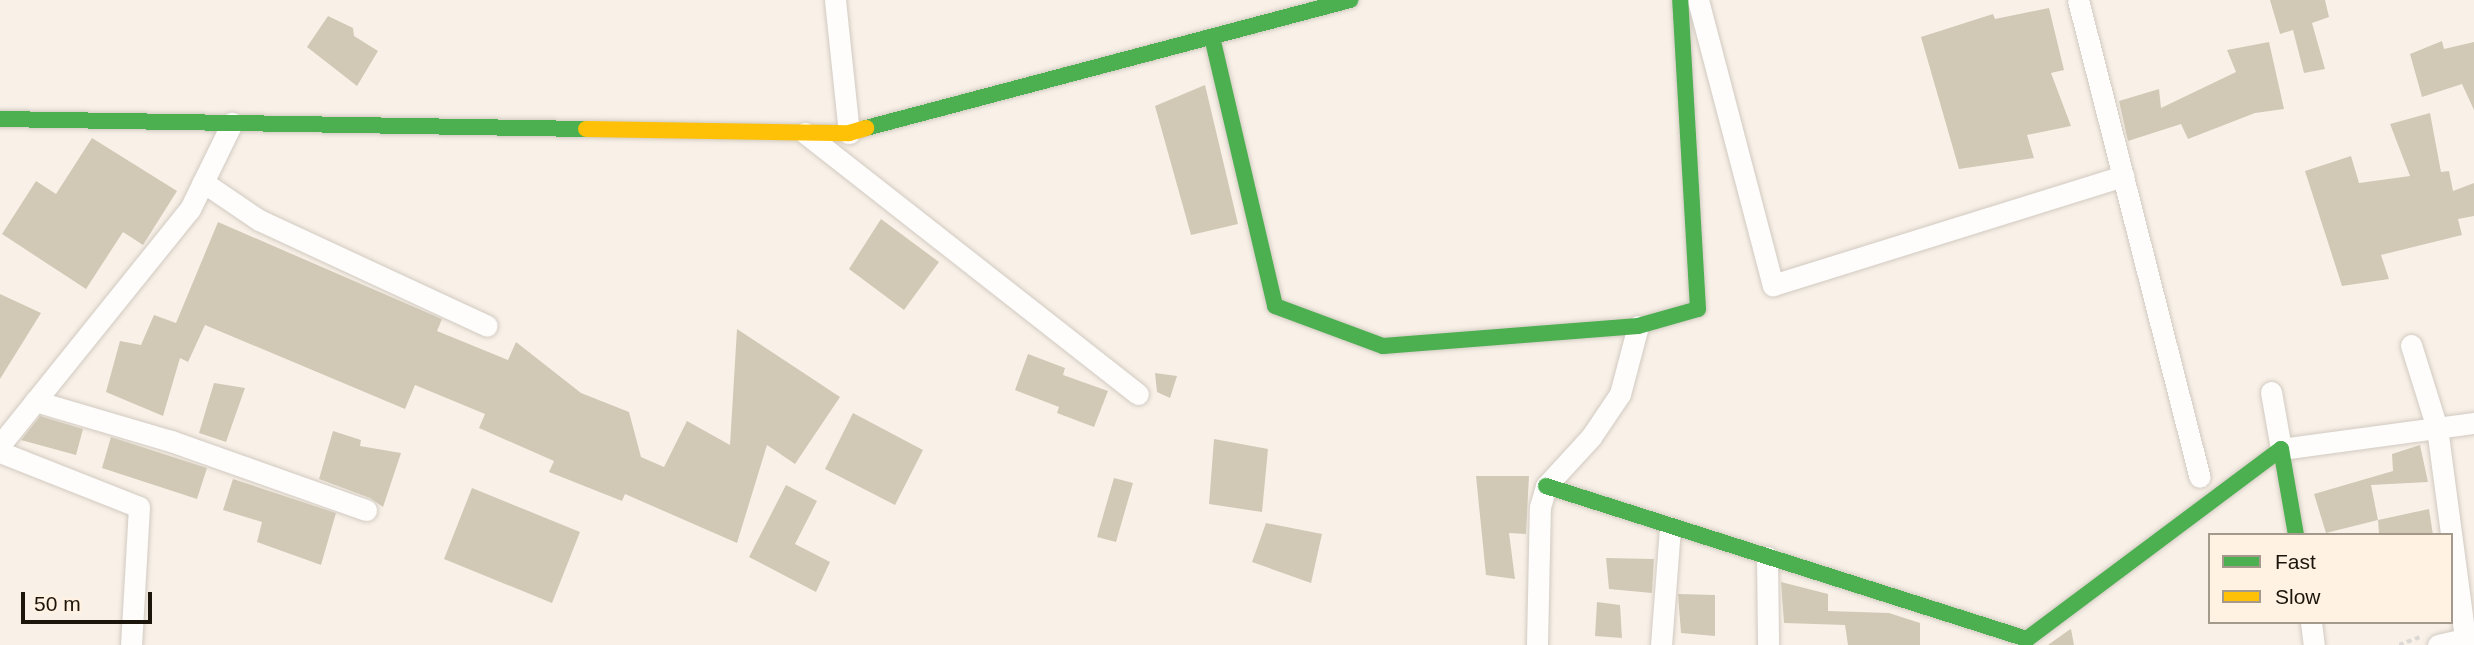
<!DOCTYPE html>
<style>
body{margin:0}
#map{position:relative;width:2474px;height:645px;overflow:hidden;background:#f9f1e8;font-family:Arial,sans-serif}
div>[style]{position:absolute}
.building>*{inset:0;background:#d1c9b5}
.path>*{height:3.5px;margin-top:-1.75px;transform-origin:0;background:repeating-linear-gradient(90deg,#dbd8d5 0 5px,transparent 0 8.5px)}
.roads{filter:drop-shadow(0 0 2px #d1cac1) drop-shadow(0 0 2px #d1cac1)}
.street>*{height:21px;margin:-10.5px;padding:0 10.5px;transform-origin:10.5px;border-radius:10.5px;background:#fefdfc}
.fast>*{height:16px;margin:-8px;padding:0 8px;transform-origin:8px;border-radius:8px;background:#4caf50}
.slow>*{height:16px;margin:-8px;padding:0 8px;transform-origin:8px;border-radius:8px;background:#ffc107}
span{translate:-50% -50%;white-space:nowrap;text-align:center;line-height:1.15;-webkit-text-stroke:7px #fff2e2;paint-order:stroke}
.legend{position:absolute;left:2208px;top:533px;width:245px;height:91px;box-sizing:border-box;background:#fff2e2;border:2px solid #a49a8c;margin:0;padding:9px 12px;list-style:none;font-size:21px;color:#1c150b}
.legend li{display:flex;align-items:center;gap:14px;height:35px}
.legend b{width:35px;border:2px solid #a49a8c}
.scale{position:absolute;left:21px;top:592px;width:131px;height:32px;box-sizing:border-box;border:4px solid #1c150b;border-top:0;padding-left:9px;font-size:21px;line-height:24px;white-space:nowrap;color:#1c150b;-webkit-text-stroke:5px #fff2e2;paint-order:stroke}
</style>
<div id="map">
<div class="building">
<i style="clip-path:polygon(2270px 0,2325px 0,2329px 17px,2312px 23px,2325px 69px,2304px 73px,2293px 30px,2280px 34px)"></i>
<i style="clip-path:polygon(2049px 8px,2064px 70px,2051px 73px,2071px 126px,2027px 135px,2034px 158px,1959px 169px,1921px 37px,1993px 14px,1995px 19px)"></i>
<i style="clip-path:polygon(328px 16px,353px 28px,354px 36px,378px 51px,357px 86px,307px 47px)"></i>
<i style="clip-path:polygon(2442px 41px,2444px 49px,2474px 42px,2474px 110px,2462px 84px,2422px 97px,2410px 54px)"></i>
<i style="clip-path:polygon(2269px 42px,2284px 109px,2255px 113px,2188px 139px,2181px 124px,2128px 141px,2119px 101px,2159px 89px,2161px 108px,2236px 72px,2227px 50px)"></i>
<i style="clip-path:polygon(1205px 85px,1238px 224px,1191px 235px,1155px 106px)"></i>
<i style="clip-path:polygon(2430px 113px,2441px 172px,2449px 171px,2453px 191px,2474px 183px,2474px 216px,2458px 219px,2462px 235px,2381px 255px,2389px 279px,2342px 286px,2305px 171px,2351px 156px,2359px 183px,2410px 176px,2390px 124px)"></i>
<i style="clip-path:polygon(92px 138px,177px 191px,143px 245px,123px 232px,86px 289px,2px 234px,36px 181px,56px 194px)"></i>
<i style="clip-path:polygon(881px 219px,939px 262px,904px 310px,849px 269px)"></i>
<i style="clip-path:polygon(218px 222px,442px 319px,437px 331px,508px 360px,516px 342px,581px 393px,629px 412px,641px 457px,664px 467px,687px 421px,730px 445px,737px 329px,840px 397px,795px 464px,767px 445px,737px 543px,625px 494px,622px 501px,549px 472px,554px 461px,479px 428px,485px 414px,415px 385px,405px 409px,205px 325px,188px 362px,180px 358px,163px 416px,106px 392px,120px 341px,141px 345px,154px 315px,176px 323px)"></i>
<i style="clip-path:polygon(0 294px,41px 313px,0 379px)"></i>
<i style="clip-path:polygon(1028px 354px,1065px 368px,1063px 375px,1108px 391px,1094px 427px,1057px 413px,1059px 407px,1015px 390px)"></i>
<i style="clip-path:polygon(1155px 373px,1177px 376px,1170px 398px,1157px 392px)"></i>
<i style="clip-path:polygon(214px 383px,245px 388px,226px 442px,199px 433px)"></i>
<i style="clip-path:polygon(853px 413px,923px 450px,895px 505px,825px 469px)"></i>
<i style="clip-path:polygon(40px 416px,83px 429px,76px 455px,21px 440px)"></i>
<i style="clip-path:polygon(333px 431px,361px 440px,360px 446px,401px 453px,383px 507px,370px 498px,319px 479px)"></i>
<i style="clip-path:polygon(111px 437px,207px 468px,197px 499px,102px 468px)"></i>
<i style="clip-path:polygon(1214px 439px,1268px 449px,1262px 512px,1209px 504px)"></i>
<i style="clip-path:polygon(2420px 445px,2428px 482px,2371px 485px,2378px 520px,2326px 533px,2314px 494px,2393px 471px,2392px 454px)"></i>
<i style="clip-path:polygon(1476px 476px,1529px 476px,1526px 534px,1509px 533px,1515px 579px,1486px 575px)"></i>
<i style="clip-path:polygon(1114px 478px,1133px 483px,1116px 542px,1097px 537px)"></i>
<i style="clip-path:polygon(233px 479px,336px 513px,321px 565px,257px 542px,262px 522px,223px 510px)"></i>
<i style="clip-path:polygon(786px 485px,817px 501px,795px 544px,830px 562px,816px 592px,749px 557px)"></i>
<i style="clip-path:polygon(472px 488px,580px 532px,552px 603px,444px 559px)"></i>
<i style="clip-path:polygon(2429px 509px,2433px 535px,2379px 535px,2378px 520px)"></i>
<i style="clip-path:polygon(1266px 523px,1322px 534px,1311px 583px,1252px 562px)"></i>
<i style="clip-path:polygon(1606px 558px,1654px 559px,1652px 593px,1609px 589px)"></i>
<i style="clip-path:polygon(1781px 582px,1828px 594px,1828px 611px,1889px 613px,1920px 623px,1920px 645px,1848px 645px,1845px 625px,1784px 623px)"></i>
<i style="clip-path:polygon(1678px 594px,1715px 595px,1715px 636px,1681px 633px)"></i>
<i style="clip-path:polygon(1597px 602px,1620px 605px,1622px 638px,1595px 636px)"></i>
<i style="clip-path:polygon(2071px 629px,2074px 645px,2048px 645px,2069px 630px)"></i>
</div>
<div class="path">
<i style="left:2399px;top:645px;width:22px;rotate:-21deg"></i>
</div>
<div class="roads">
<div class="street">
<i style="left:835px;top:0;width:134px;rotate:84deg"></i>
<i style="left:1698px;top:0;width:295px;rotate:75.3deg"></i>
<i style="left:1773px;top:285px;width:367px;rotate:-17.3deg"></i>
<i style="left:2078px;top:0;width:492px;rotate:75.7deg"></i>
<i style="left:805px;top:133px;width:423px;rotate:38.1deg"></i>
<i style="left:203px;top:182px;width:68px;rotate:34.2deg"></i>
<i style="left:259px;top:220px;width:251px;rotate:24.9deg"></i>
<i style="left:2411px;top:345px;width:87px;rotate:72.6deg"></i>
<i style="left:2437px;top:428px;width:219px;rotate:82.4deg"></i>
<i style="left:2271px;top:392px;width:58px;rotate:80deg"></i>
<i style="left:2281px;top:449px;width:195px;rotate:-7.7deg"></i>
<i style="left:35px;top:401px;width:142px;rotate:16.4deg"></i>
<i style="left:171px;top:441px;width:207px;rotate:19.5deg"></i>
<i style="left:0;top:445px;width:303px;rotate:-51.2deg"></i>
<i style="left:190px;top:209px;width:96px;rotate:-64deg"></i>
<i style="left:0;top:452px;width:149px;rotate:21.6deg"></i>
<i style="left:139px;top:507px;width:138px;rotate:93.3deg"></i>
<i style="left:1767px;top:557px;width:88px;rotate:89.3deg"></i>
<i style="left:2311px;top:622px;width:23px;rotate:83deg"></i>
<i style="left:1537px;top:645px;width:138px;rotate:-88.8deg"></i>
<i style="left:1540px;top:507px;width:22px;rotate:-74deg"></i>
<i style="left:1546px;top:486px;width:67px;rotate:-47.4deg"></i>
<i style="left:1591px;top:437px;width:52px;rotate:-56deg"></i>
<i style="left:1620px;top:394px;width:70px;rotate:-75.2deg"></i>
<i style="left:1661px;top:645px;width:118px;rotate:-85.6deg"></i>
<i style="left:2438px;top:645px;width:28px;rotate:-13deg"></i>
</div>
<div class="fast">
<i style="left:1212px;top:37px;width:276px;rotate:76.8deg"></i>
<i style="left:1275px;top:306px;width:115px;rotate:20.3deg"></i>
<i style="left:1383px;top:346px;width:256px;rotate:-4.5deg"></i>
<i style="left:1638px;top:326px;width:62px;rotate:-15.8deg"></i>
<i style="left:1698px;top:309px;width:310px;rotate:-93.3deg"></i>
<i style="left:0;top:119px;width:586px;rotate:0.98deg"></i>
<i style="left:866px;top:128px;width:501px;rotate:-14.81deg"></i>
<i style="left:1546px;top:486px;width:505px;rotate:17.65deg"></i>
<i style="left:2027px;top:639px;width:317px;rotate:-36.8deg"></i>
<i style="left:2281px;top:449px;width:87px;rotate:80.1deg"></i>
</div>
<div class="slow">
<i style="left:586px;top:129px;width:263px;rotate:0.9deg"></i>
<i style="left:849px;top:133px;width:18px;rotate:-16deg"></i>
</div>
</div>
<ul class="legend">
<li><b style="height:9px;background:#4caf50"></b>Fast</li>
<li><b style="height:9px;background:#ffc107"></b>Slow</li>
</ul>
<div class="scale">50 m</div>
</div>
